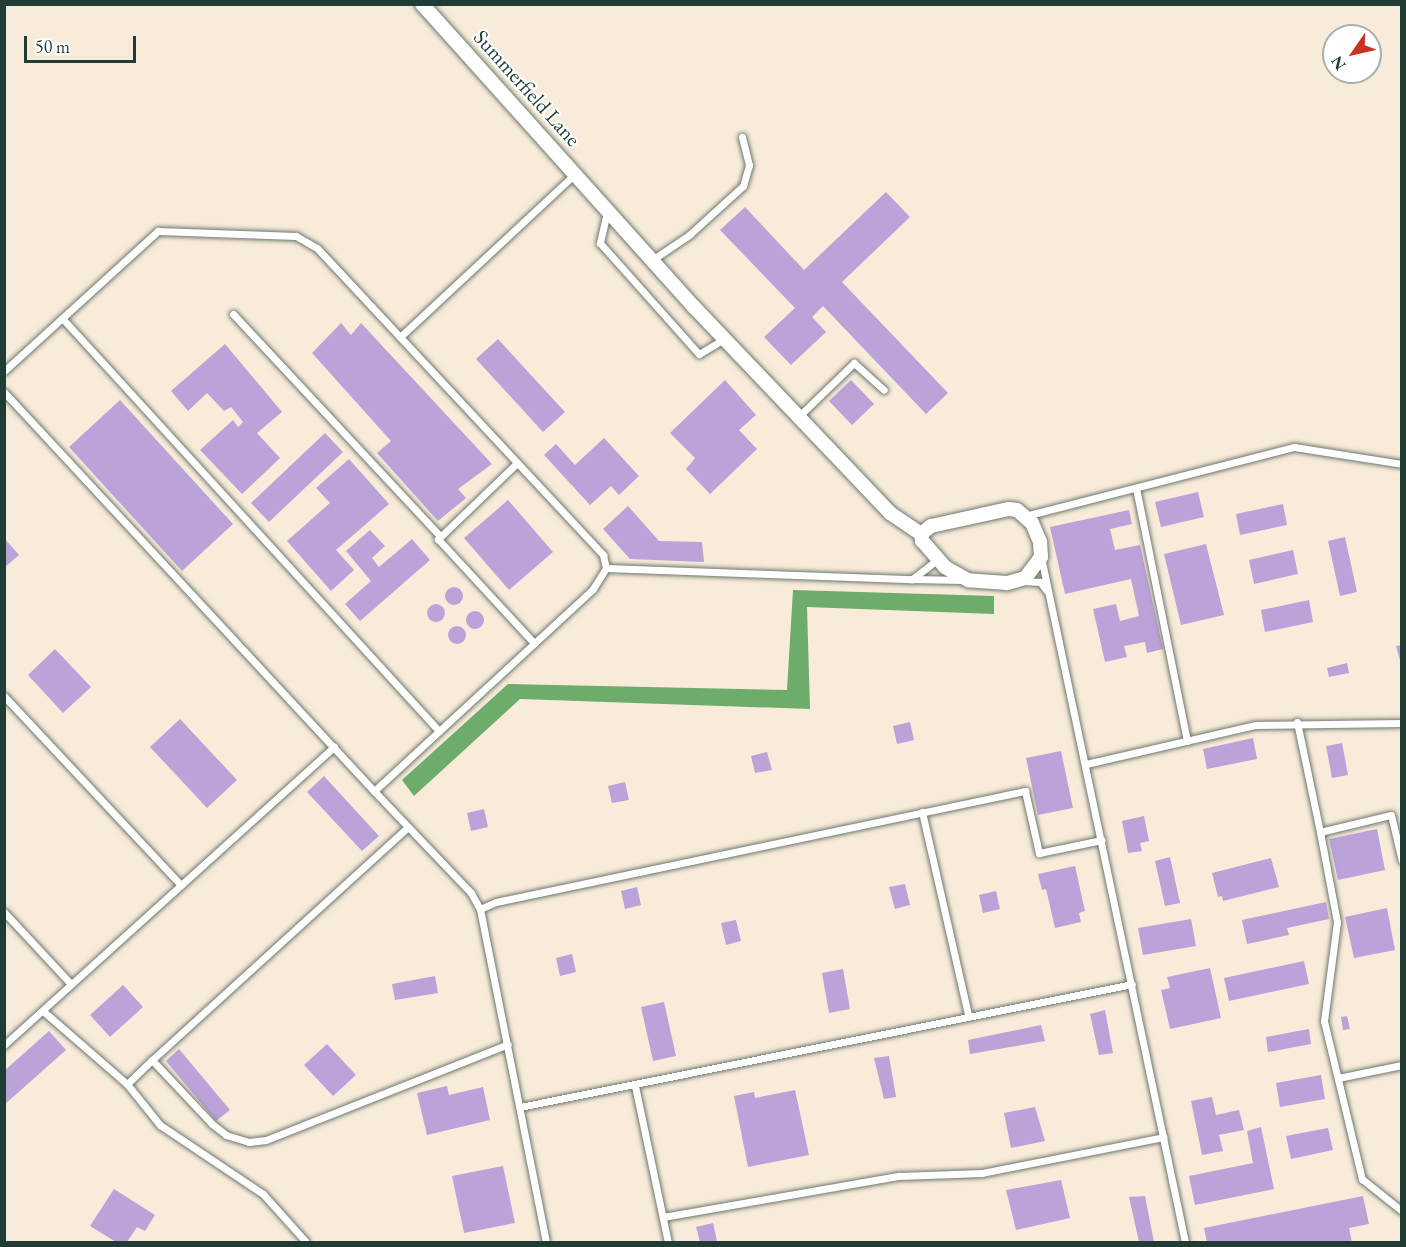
<!DOCTYPE html>
<style>
body{margin:0}
#map{position:relative;width:1406px;height:1247px;overflow:hidden;background:#f8ebda;font-family:"EB Garamond",serif}
div>[style]{position:absolute}
.forest>*{inset:0;background:#6eac6c}
.building>*{inset:0;background:#bba3d9}
.round{border-radius:50%}
.roads{filter:drop-shadow(0 0 2px #6b7a6e) drop-shadow(0 0 2px #6b7a6e)}
.service>*{height:7px;margin:-3.5px;padding:0 3.5px;transform-origin:3.5px;border-radius:3.5px;background:#fff}
.minor>*{height:14px;margin:-7px;padding:0 7px;transform-origin:7px;border-radius:7px;background:#fff}
span{translate:-50% -50%;white-space:nowrap;text-align:center;line-height:1.15;-webkit-text-stroke:4.5px #fff;paint-order:stroke}
.street-label{font-size:21px;color:#1f3d34}
.frame{position:absolute;inset:0;border:6px solid #1f3d34;pointer-events:none}
.north{position:absolute;left:1322px;top:24px;width:60px;height:60px;box-sizing:border-box;background:#fff;border:2px solid #a5b1ae;border-radius:50%;rotate:236deg;font-size:16px;font-weight:700;line-height:24px;text-align:center;color:#1f3d34}
.north::after{content:'';display:block;margin:auto;width:21px;height:27px;background:#c8321e;clip-path:polygon(50% 0,100% 100%,50% 72%,0 100%)}
.scale{position:absolute;left:24px;top:36px;width:112px;height:27px;box-sizing:border-box;border:3px solid #1f3d34;border-top:0;padding-left:8px;font-size:18px;line-height:21px;white-space:nowrap;color:#1f3d34;-webkit-text-stroke:4px #fff;paint-order:stroke}
</style>
<div id="map">
<div class="forest">
<i style="clip-path:polygon(793px 590px,994px 596px,994px 614px,807px 607px,810px 709px,520px 699px,414px 796px,402px 780px,508px 684px,787px 690px)"></i>
</div>
<div class="building">
<i style="clip-path:polygon(886px 192px,910px 217px,842px 282px,948px 393px,926px 414px,823px 306px,812px 317px,826px 332px,791px 365px,764px 337px,795px 308px,720px 230px,745px 207px,804px 270px)"></i>
<i style="clip-path:polygon(341px 323px,351px 335px,361px 323px,492px 464px,458px 489px,466px 498px,438px 521px,377px 453px,391px 441px,312px 353px)"></i>
<i style="clip-path:polygon(498px 339px,565px 412px,543px 432px,476px 359px)"></i>
<i style="clip-path:polygon(225px 344px,282px 412px,257px 433px,280px 458px,242px 494px,200px 450px,233px 420px,238px 427px,243px 422px,231px 407px,224px 411px,207px 393px,188px 411px,171px 391px)"></i>
<i style="clip-path:polygon(725px 380px,756px 415px,739px 430px,757px 449px,710px 494px,686px 469px,695px 458px,670px 433px)"></i>
<i style="clip-path:polygon(851px 380px,874px 404px,852px 425px,829px 401px)"></i>
<i style="clip-path:polygon(120px 400px,233px 524px,182px 571px,69px 447px)"></i>
<i style="clip-path:polygon(325px 433px,343px 452px,269px 522px,251px 503px)"></i>
<i style="clip-path:polygon(604px 438px,639px 476px,619px 495px,611px 486px,590px 505px,544px 455px,556px 444px,575px 465px)"></i>
<i style="clip-path:polygon(349px 459px,389px 504px,336px 550px,354px 570px,331px 591px,287px 541px,330px 503px,316px 488px)"></i>
<i style="clip-path:polygon(1198px 492px,1204px 517px,1161px 527px,1155px 502px)"></i>
<i style="clip-path:polygon(508px 500px,553px 552px,509px 590px,464px 538px)"></i>
<i style="clip-path:polygon(1283px 504px,1287px 525px,1240px 535px,1236px 514px)"></i>
<i style="clip-path:polygon(628px 506px,659px 541px,702px 542px,704px 562px,630px 559px,603px 529px)"></i>
<i style="clip-path:polygon(1129px 510px,1132px 524px,1110px 529px,1115px 550px,1140px 545px,1163px 649px,1147px 653px,1145px 642px,1124px 646px,1127px 657px,1105px 662px,1093px 609px,1116px 604px,1120px 621px,1139px 616px,1131px 579px,1065px 594px,1050px 527px)"></i>
<i style="clip-path:polygon(370px 530px,385px 546px,372px 558px,379px 567px,412px 539px,430px 560px,360px 621px,345px 604px,371px 581px,346px 551px)"></i>
<i style="clip-path:polygon(1345px 537px,1357px 592px,1340px 596px,1328px 541px)"></i>
<i style="clip-path:polygon(4px 538px,19px 555px,4px 568px)"></i>
<i style="clip-path:polygon(1206px 544px,1224px 615px,1181px 625px,1164px 554px)"></i>
<i style="clip-path:polygon(1293px 550px,1298px 574px,1254px 584px,1249px 560px)"></i>
<i class="round" style="left:445px;top:587px;width:18px;height:18px"></i>
<i style="clip-path:polygon(1309px 600px,1313px 622px,1265px 632px,1261px 610px)"></i>
<i class="round" style="left:427px;top:604px;width:18px;height:18px"></i>
<i class="round" style="left:466px;top:611px;width:18px;height:18px"></i>
<i class="round" style="left:448px;top:626px;width:18px;height:18px"></i>
<i style="clip-path:polygon(1402px 645px,1402px 664px,1401px 664px,1396px 646px)"></i>
<i style="clip-path:polygon(55px 649px,91px 687px,63px 713px,28px 675px)"></i>
<i style="clip-path:polygon(1347px 663px,1349px 673px,1329px 677px,1327px 668px)"></i>
<i style="clip-path:polygon(180px 719px,237px 780px,207px 808px,150px 747px)"></i>
<i style="clip-path:polygon(910px 722px,914px 740px,897px 744px,893px 726px)"></i>
<i style="clip-path:polygon(1253px 738px,1257px 759px,1207px 769px,1203px 749px)"></i>
<i style="clip-path:polygon(1342px 743px,1348px 775px,1332px 778px,1326px 746px)"></i>
<i style="clip-path:polygon(1061px 751px,1073px 808px,1038px 815px,1026px 758px)"></i>
<i style="clip-path:polygon(767px 752px,772px 770px,755px 773px,751px 756px)"></i>
<i style="clip-path:polygon(324px 776px,379px 836px,362px 851px,307px 792px)"></i>
<i style="clip-path:polygon(625px 782px,629px 800px,612px 803px,608px 786px)"></i>
<i style="clip-path:polygon(484px 809px,488px 827px,471px 831px,467px 813px)"></i>
<i style="clip-path:polygon(1144px 816px,1149px 841px,1140px 843px,1142px 851px,1128px 853px,1122px 821px)"></i>
<i style="clip-path:polygon(1377px 829px,1385px 870px,1338px 880px,1329px 839px)"></i>
<i style="clip-path:polygon(1170px 857px,1180px 903px,1165px 906px,1155px 861px)"></i>
<i style="clip-path:polygon(1271px 858px,1279px 887px,1223px 901px,1222px 896px,1218px 897px,1212px 873px)"></i>
<i style="clip-path:polygon(1075px 866px,1085px 911px,1079px 913px,1081px 922px,1055px 928px,1046px 889px,1042px 890px,1038px 874px)"></i>
<i style="clip-path:polygon(905px 884px,910px 905px,895px 909px,889px 887px)"></i>
<i style="clip-path:polygon(637px 887px,641px 905px,625px 909px,621px 891px)"></i>
<i style="clip-path:polygon(996px 891px,1000px 909px,983px 913px,979px 895px)"></i>
<i style="clip-path:polygon(1326px 902px,1329px 919px,1287px 928px,1289px 935px,1247px 944px,1242px 920px)"></i>
<i style="clip-path:polygon(1387px 908px,1395px 950px,1354px 958px,1345px 917px)"></i>
<i style="clip-path:polygon(1191px 919px,1196px 946px,1143px 955px,1138px 928px)"></i>
<i style="clip-path:polygon(736px 920px,741px 941px,726px 945px,721px 923px)"></i>
<i style="clip-path:polygon(572px 954px,576px 972px,560px 976px,556px 958px)"></i>
<i style="clip-path:polygon(1304px 961px,1309px 984px,1229px 1001px,1224px 978px)"></i>
<i style="clip-path:polygon(1210px 968px,1221px 1018px,1170px 1029px,1161px 990px,1170px 988px,1167px 977px)"></i>
<i style="clip-path:polygon(843px 969px,850px 1009px,829px 1013px,822px 973px)"></i>
<i style="clip-path:polygon(435px 976px,438px 993px,395px 1000px,392px 984px)"></i>
<i style="clip-path:polygon(123px 985px,143px 1007px,110px 1037px,90px 1015px)"></i>
<i style="clip-path:polygon(664px 1002px,676px 1056px,653px 1061px,641px 1007px)"></i>
<i style="clip-path:polygon(1105px 1010px,1113px 1053px,1099px 1055px,1090px 1014px)"></i>
<i style="clip-path:polygon(1347px 1016px,1350px 1029px,1343px 1030px,1341px 1017px)"></i>
<i style="clip-path:polygon(1041px 1025px,1045px 1041px,970px 1054px,968px 1040px)"></i>
<i style="clip-path:polygon(1309px 1029px,1311px 1044px,1268px 1052px,1266px 1037px)"></i>
<i style="clip-path:polygon(49px 1031px,66px 1050px,4px 1105px,4px 1071px)"></i>
<i style="clip-path:polygon(327px 1044px,356px 1075px,333px 1096px,304px 1065px)"></i>
<i style="clip-path:polygon(179px 1049px,230px 1110px,216px 1121px,166px 1061px)"></i>
<i style="clip-path:polygon(889px 1056px,896px 1097px,884px 1099px,874px 1058px)"></i>
<i style="clip-path:polygon(1321px 1075px,1325px 1099px,1280px 1107px,1276px 1083px)"></i>
<i style="clip-path:polygon(447px 1086px,449px 1095px,483px 1087px,490px 1120px,427px 1135px,417px 1093px)"></i>
<i style="clip-path:polygon(795px 1090px,809px 1155px,748px 1167px,734px 1096px,754px 1092px,755px 1098px)"></i>
<i style="clip-path:polygon(1212px 1097px,1216px 1115px,1239px 1110px,1244px 1130px,1219px 1135px,1223px 1151px,1202px 1155px,1191px 1101px)"></i>
<i style="clip-path:polygon(1035px 1107px,1045px 1141px,1011px 1148px,1004px 1113px)"></i>
<i style="clip-path:polygon(1261px 1127px,1274px 1189px,1195px 1205px,1189px 1176px,1253px 1163px,1247px 1131px)"></i>
<i style="clip-path:polygon(1328px 1128px,1333px 1150px,1291px 1159px,1286px 1136px)"></i>
<i style="clip-path:polygon(503px 1166px,515px 1223px,464px 1233px,452px 1176px)"></i>
<i style="clip-path:polygon(1061px 1180px,1070px 1218px,1016px 1230px,1006px 1190px)"></i>
<i style="clip-path:polygon(114px 1189px,155px 1215px,145px 1231px,137px 1227px,127px 1242px,116px 1242px,90px 1226px)"></i>
<i style="clip-path:polygon(1145px 1196px,1154px 1242px,1139px 1242px,1129px 1197px)"></i>
<i style="clip-path:polygon(1363px 1196px,1369px 1224px,1349px 1228px,1352px 1242px,1207px 1242px,1204px 1228px)"></i>
<i style="clip-path:polygon(713px 1223px,717px 1241px,700px 1242px,696px 1227px)"></i>
</div>
<div class="roads">
<div class="service">
<i style="left:607px;top:212px;width:32px;rotate:103deg"></i>
<i style="left:600px;top:243px;width:149px;rotate:48.3deg"></i>
<i style="left:699px;top:354px;width:29px;rotate:-31deg"></i>
<i style="left:652px;top:260px;width:45px;rotate:-34deg"></i>
<i style="left:689px;top:235px;width:73px;rotate:-42.2deg"></i>
<i style="left:743px;top:186px;width:22px;rotate:-74deg"></i>
<i style="left:749px;top:165px;width:29px;rotate:-104deg"></i>
<i style="left:233px;top:314px;width:304px;rotate:47deg"></i>
<i style="left:62px;top:318px;width:559px;rotate:47.61deg"></i>
<i style="left:400px;top:337px;width:241px;rotate:-43deg"></i>
<i style="left:4px;top:371px;width:208px;rotate:-42.3deg"></i>
<i style="left:158px;top:231px;width:138px;rotate:2.1deg"></i>
<i style="left:296px;top:236px;width:24px;rotate:30deg"></i>
<i style="left:317px;top:248px;width:420px;rotate:47deg"></i>
<i style="left:603px;top:555px;width:13px;rotate:77deg"></i>
<i style="left:606px;top:568px;width:25px;rotate:122deg"></i>
<i style="left:593px;top:589px;width:298px;rotate:137.3deg"></i>
<i style="left:374px;top:791px;width:544px;rotate:-132.84deg"></i>
<i style="left:798px;top:417px;width:78px;rotate:-44deg"></i>
<i style="left:854px;top:363px;width:40px;rotate:42deg"></i>
<i style="left:517px;top:463px;width:110px;rotate:136.1deg"></i>
<i style="left:438px;top:539px;width:142px;rotate:47.3deg"></i>
<i style="left:1136px;top:488px;width:258px;rotate:78.6deg"></i>
<i style="left:1025px;top:516px;width:278px;rotate:-14.4deg"></i>
<i style="left:1294px;top:447px;width:109px;rotate:8.9deg"></i>
<i style="left:1041px;top:557px;width:700px;rotate:78.13deg"></i>
<i style="left:938px;top:559px;width:33px;rotate:142deg"></i>
<i style="left:912px;top:579px;width:50px;rotate:1.1deg"></i>
<i style="left:606px;top:568px;width:306px;rotate:2.1deg"></i>
<i style="left:1024px;top:581px;width:16px;rotate:4deg"></i>
<i style="left:1040px;top:582px;width:11px;rotate:52deg"></i>
<i style="left:4px;top:696px;width:259px;rotate:46.9deg"></i>
<i style="left:1297px;top:722px;width:112px;rotate:78.2deg"></i>
<i style="left:1320px;top:832px;width:73px;rotate:-13.5deg"></i>
<i style="left:1391px;top:815px;width:47px;rotate:76.6deg"></i>
<i style="left:1086px;top:764px;width:173px;rotate:-13deg"></i>
<i style="left:1255px;top:725px;width:147px;rotate:-0.8deg"></i>
<i style="left:374px;top:791px;width:141px;rotate:46.4deg"></i>
<i style="left:471px;top:893px;width:18px;rotate:61deg"></i>
<i style="left:480px;top:909px;width:339px;rotate:78.8deg"></i>
<i style="left:922px;top:812px;width:208px;rotate:77.2deg"></i>
<i style="left:408px;top:827px;width:346px;rotate:137.7deg"></i>
<i style="left:152px;top:1060px;width:88px;rotate:46.8deg"></i>
<i style="left:212px;top:1124px;width:18px;rotate:38deg"></i>
<i style="left:226px;top:1135px;width:24px;rotate:17deg"></i>
<i style="left:249px;top:1142px;width:17px;rotate:-7deg"></i>
<i style="left:266px;top:1140px;width:260px;rotate:-21.6deg"></i>
<i style="left:1320px;top:832px;width:92px;rotate:79.3deg"></i>
<i style="left:1337px;top:922px;width:100px;rotate:97.5deg"></i>
<i style="left:1324px;top:1021px;width:163px;rotate:76.5deg"></i>
<i style="left:1362px;top:1179px;width:51px;rotate:38.7deg"></i>
<i style="left:480px;top:909px;width:17px;rotate:-24deg"></i>
<i style="left:496px;top:902px;width:541px;rotate:-11.85deg"></i>
<i style="left:1025px;top:791px;width:64px;rotate:77.3deg"></i>
<i style="left:1039px;top:853px;width:64px;rotate:-11.7deg"></i>
<i style="left:4px;top:912px;width:98px;rotate:47.1deg"></i>
<i style="left:43px;top:1011px;width:111px;rotate:41deg"></i>
<i style="left:127px;top:1084px;width:35px;rotate:-44deg"></i>
<i style="left:4px;top:1045px;width:445px;rotate:-42.1deg"></i>
<i style="left:1338px;top:1078px;width:65px;rotate:-11.5deg"></i>
<i style="left:127px;top:1084px;width:53px;rotate:51.2deg"></i>
<i style="left:160px;top:1125px;width:124px;rotate:33.8deg"></i>
<i style="left:263px;top:1194px;width:64px;rotate:48.1deg"></i>
<i style="left:635px;top:1086px;width:159px;rotate:78.1deg"></i>
<i style="left:520px;top:1107px;width:624px;rotate:-11.36deg"></i>
<i style="left:663px;top:1217px;width:240px;rotate:-9.9deg"></i>
<i style="left:899px;top:1176px;width:83px;rotate:-2.1deg"></i>
<i style="left:982px;top:1173px;width:185px;rotate:-11.2deg"></i>
</div>
<div class="minor">
<i style="left:422px;top:4px;width:407px;rotate:48.1deg"></i>
<i style="left:694px;top:307px;width:284px;rotate:46.4deg"></i>
<i style="left:890px;top:513px;width:37px;rotate:34deg"></i>
<i style="left:1009px;top:509px;width:8px;rotate:7deg"></i>
<i style="left:1017px;top:510px;width:20px;rotate:41deg"></i>
<i style="left:1032px;top:523px;width:21px;rotate:67deg"></i>
<i style="left:1040px;top:542px;width:15px;rotate:86deg"></i>
<i style="left:1041px;top:557px;width:26px;rotate:127deg"></i>
<i style="left:1025px;top:578px;width:19px;rotate:164deg"></i>
<i style="left:1007px;top:583px;width:39px;rotate:-176deg"></i>
<i style="left:968px;top:580px;width:26px;rotate:-151deg"></i>
<i style="left:945px;top:567px;width:35px;rotate:-131deg"></i>
<i style="left:922px;top:541px;width:7px;rotate:-98deg"></i>
<i style="left:921px;top:534px;width:13px;rotate:-39deg"></i>
<i style="left:931px;top:526px;width:80px;rotate:-12.3deg"></i>
</div>
</div>
<div class="street-label">
<span style="left:527px;top:88px;rotate:48deg">Summerfield Lane</span>
</div>
<div class="frame"></div>
<div class="north">N</div>
<div class="scale">50 m</div>
</div>
